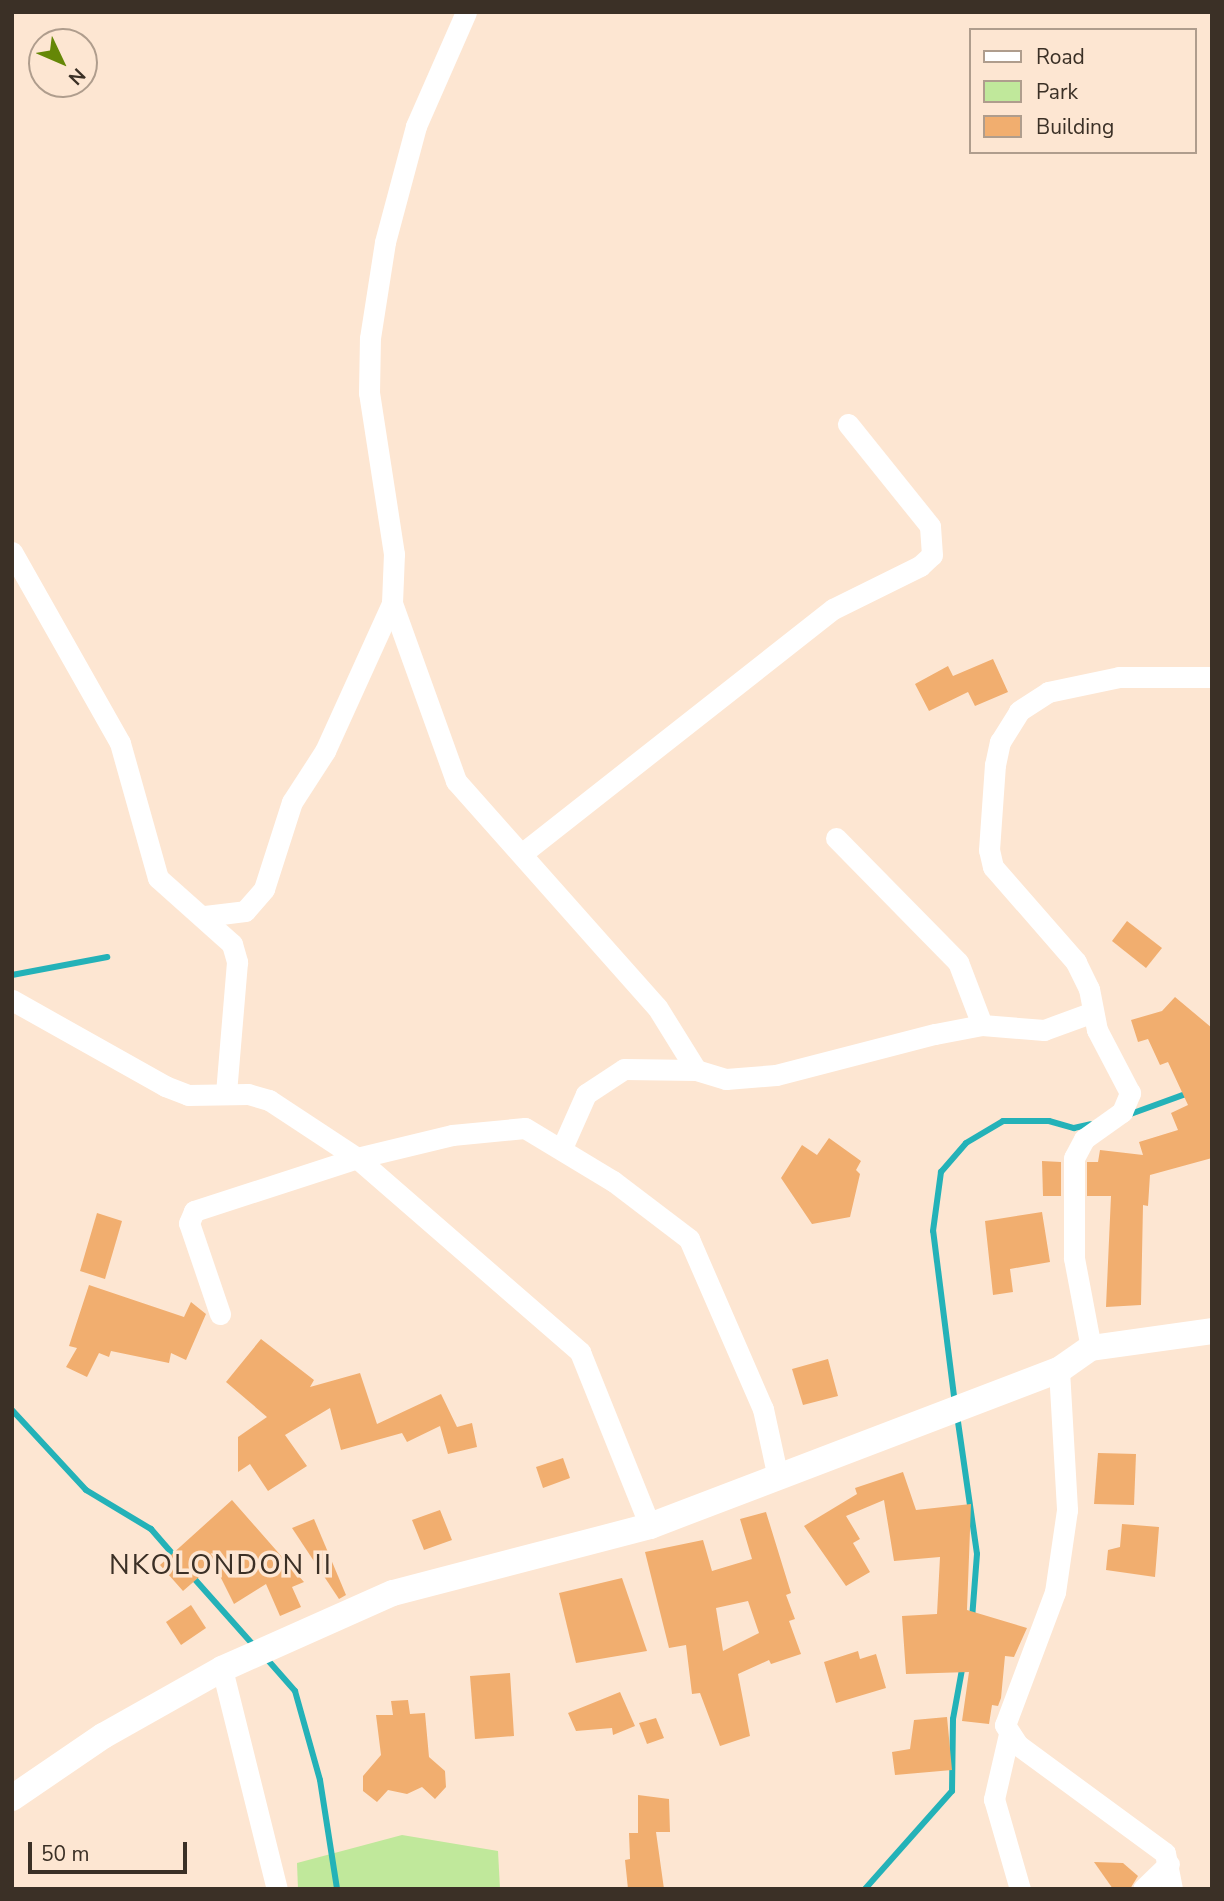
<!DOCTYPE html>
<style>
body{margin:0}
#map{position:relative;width:1224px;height:1901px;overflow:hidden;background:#fde6d2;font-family:"Nunito Sans",sans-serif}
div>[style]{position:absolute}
.green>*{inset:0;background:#c0e89b}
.stream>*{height:6px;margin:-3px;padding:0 3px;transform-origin:3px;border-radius:3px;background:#24b2b8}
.building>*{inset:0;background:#f1ae6f}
.minor>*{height:21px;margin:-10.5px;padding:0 10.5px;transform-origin:10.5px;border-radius:10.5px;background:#fff}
.tertiary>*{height:26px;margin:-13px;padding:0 13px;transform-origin:13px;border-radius:13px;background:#fff}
span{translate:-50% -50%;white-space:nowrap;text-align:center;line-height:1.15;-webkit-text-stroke:7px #fde6d2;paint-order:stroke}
.quarter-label{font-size:28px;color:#3b3026;letter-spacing:2px}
.frame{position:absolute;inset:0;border:14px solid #3b3026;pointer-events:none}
.legend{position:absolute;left:969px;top:28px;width:228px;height:126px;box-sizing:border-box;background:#fde6d2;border:2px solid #af9d8d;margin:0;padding:9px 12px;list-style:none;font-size:21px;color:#3b3026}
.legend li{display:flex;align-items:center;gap:14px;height:35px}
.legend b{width:35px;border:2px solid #af9d8d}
.north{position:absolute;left:28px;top:28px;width:70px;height:70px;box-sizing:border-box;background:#fde6d2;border:2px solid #af9d8d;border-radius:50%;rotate:134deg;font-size:19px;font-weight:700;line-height:28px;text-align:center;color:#3b3026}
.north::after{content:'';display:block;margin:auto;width:24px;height:32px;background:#658707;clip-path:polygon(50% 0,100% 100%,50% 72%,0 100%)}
.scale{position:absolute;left:28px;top:1842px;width:159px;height:32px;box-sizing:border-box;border:4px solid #3b3026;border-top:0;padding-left:9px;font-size:21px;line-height:24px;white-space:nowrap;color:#3b3026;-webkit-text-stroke:5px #fde6d2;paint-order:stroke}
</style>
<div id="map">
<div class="green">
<i style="clip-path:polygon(402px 1835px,498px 1851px,500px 1889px,298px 1889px,297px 1863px)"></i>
</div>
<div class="stream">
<i style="left:12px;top:975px;width:97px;rotate:-10.7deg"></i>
<i style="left:1125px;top:1116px;width:70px;rotate:-20deg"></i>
<i style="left:955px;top:1404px;width:174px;rotate:-97.2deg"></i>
<i style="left:933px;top:1231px;width:60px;rotate:-82.3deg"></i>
<i style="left:941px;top:1172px;width:38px;rotate:-49deg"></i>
<i style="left:966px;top:1143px;width:43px;rotate:-30.7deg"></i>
<i style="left:1003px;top:1121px;width:46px"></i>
<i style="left:1049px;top:1121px;width:26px;rotate:16deg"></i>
<i style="left:1074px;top:1128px;width:17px;rotate:-13deg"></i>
<i style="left:12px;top:1410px;width:109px;rotate:47.2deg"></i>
<i style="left:86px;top:1490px;width:76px;rotate:31deg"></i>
<i style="left:151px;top:1529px;width:40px;rotate:49deg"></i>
<i style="left:957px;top:1415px;width:140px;rotate:81.8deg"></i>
<i style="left:977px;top:1554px;width:65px;rotate:94.4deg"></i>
<i style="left:191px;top:1575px;width:98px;rotate:48.3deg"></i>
<i style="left:266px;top:1658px;width:44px;rotate:48.7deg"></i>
<i style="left:295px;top:1691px;width:92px;rotate:74.3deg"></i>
<i style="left:320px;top:1780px;width:110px;rotate:81.1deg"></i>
<i style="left:865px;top:1889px;width:131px;rotate:-48.4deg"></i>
<i style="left:952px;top:1791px;width:72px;rotate:-89.2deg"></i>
<i style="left:953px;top:1719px;width:56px;rotate:-79.7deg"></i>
</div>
<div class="building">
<i style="clip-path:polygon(993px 659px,1008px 692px,975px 706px,968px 692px,929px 711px,915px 684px,948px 666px,953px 676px)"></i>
<i style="clip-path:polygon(1127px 921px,1162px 948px,1146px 968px,1112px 941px)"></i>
<i style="clip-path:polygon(1175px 997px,1212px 1028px,1212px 1158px,1150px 1175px,1148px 1206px,1143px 1205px,1141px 1305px,1106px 1307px,1111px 1196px,1087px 1196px,1087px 1162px,1098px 1162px,1100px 1150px,1143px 1155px,1139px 1142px,1178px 1130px,1171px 1113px,1188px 1105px,1168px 1062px,1160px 1065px,1148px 1039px,1138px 1042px,1131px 1020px,1162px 1011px)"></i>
<i style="clip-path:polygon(829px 1138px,861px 1161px,856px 1170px,860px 1174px,850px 1217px,812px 1224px,781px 1178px,802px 1145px,817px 1155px)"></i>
<i style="clip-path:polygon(1042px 1161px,1061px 1162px,1061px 1196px,1043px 1196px)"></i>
<i style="clip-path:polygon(1042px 1212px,1050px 1262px,1010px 1269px,1013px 1292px,993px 1295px,985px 1221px)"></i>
<i style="clip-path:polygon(97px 1213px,122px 1221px,105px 1279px,80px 1271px)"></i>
<i style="clip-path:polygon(89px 1285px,184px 1317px,191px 1302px,206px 1314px,186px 1360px,171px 1353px,169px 1363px,111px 1351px,109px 1357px,99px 1353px,87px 1377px,66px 1367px,77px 1348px,69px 1346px)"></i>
<i style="clip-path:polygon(261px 1339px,314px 1380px,310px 1387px,360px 1373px,377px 1424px,441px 1394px,457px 1427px,472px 1423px,477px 1447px,448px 1454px,440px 1426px,407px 1442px,402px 1433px,341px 1450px,330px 1408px,285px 1435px,307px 1466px,268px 1491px,250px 1464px,238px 1472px,238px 1437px,267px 1417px,226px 1382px)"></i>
<i style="clip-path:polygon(828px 1359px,838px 1396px,803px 1405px,792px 1369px)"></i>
<i style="clip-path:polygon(1098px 1453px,1136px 1454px,1134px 1505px,1094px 1504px)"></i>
<i style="clip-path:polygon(563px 1458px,570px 1478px,543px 1488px,536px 1467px)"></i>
<i style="clip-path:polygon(903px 1472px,916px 1510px,971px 1504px,967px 1610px,1027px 1628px,1014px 1657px,1005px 1656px,1001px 1698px,998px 1706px,992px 1705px,989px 1724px,962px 1721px,969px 1672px,906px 1674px,902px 1616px,937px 1614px,940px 1557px,894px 1561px,884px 1500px,846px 1516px,860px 1539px,853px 1543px,870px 1572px,846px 1586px,804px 1526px,857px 1494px,855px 1488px)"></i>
<i style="clip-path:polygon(232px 1500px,304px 1582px,292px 1587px,301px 1607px,280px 1616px,266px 1584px,234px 1604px,214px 1564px,183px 1591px,160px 1565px)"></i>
<i style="clip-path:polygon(440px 1510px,452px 1540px,424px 1550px,412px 1520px)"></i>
<i style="clip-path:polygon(evenodd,766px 1512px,791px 1593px,786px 1595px,795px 1619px,789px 1621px,801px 1654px,771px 1664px,769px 1660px,738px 1674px,750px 1736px,720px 1746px,700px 1693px,692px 1694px,686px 1645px,669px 1648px,645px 1552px,703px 1540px,712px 1571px,752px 1559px,740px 1519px,766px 1512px,748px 1601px,759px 1633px,723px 1651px,716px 1608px,748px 1601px)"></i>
<i style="clip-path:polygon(314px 1519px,346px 1595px,339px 1599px,292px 1528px)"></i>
<i style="clip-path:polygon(1122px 1524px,1159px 1527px,1155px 1577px,1106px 1570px,1108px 1550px,1120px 1547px)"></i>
<i style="clip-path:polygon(622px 1578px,647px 1651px,576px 1663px,559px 1593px)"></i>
<i style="clip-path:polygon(191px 1605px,206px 1628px,181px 1645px,166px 1622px)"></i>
<i style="clip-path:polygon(858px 1651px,860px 1659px,876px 1654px,886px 1688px,836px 1703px,824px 1662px)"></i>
<i style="clip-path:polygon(510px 1673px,514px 1736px,475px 1739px,470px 1676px)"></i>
<i style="clip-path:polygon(620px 1692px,635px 1726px,613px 1735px,612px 1728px,576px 1731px,568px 1713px)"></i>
<i style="clip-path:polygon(408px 1700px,410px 1714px,425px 1713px,429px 1757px,445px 1771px,446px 1787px,435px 1799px,422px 1787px,407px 1794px,388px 1790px,377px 1802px,363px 1791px,363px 1776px,381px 1755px,376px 1715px,393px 1715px,391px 1701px)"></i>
<i style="clip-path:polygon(947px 1717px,952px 1770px,895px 1775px,892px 1752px,910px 1749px,914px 1720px)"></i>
<i style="clip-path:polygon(656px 1718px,664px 1738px,647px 1744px,639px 1723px)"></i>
<i style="clip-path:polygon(638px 1795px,669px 1799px,670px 1832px,656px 1832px,664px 1889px,628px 1889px,625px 1860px,630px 1859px,629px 1833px,638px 1833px)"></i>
<i style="clip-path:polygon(1094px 1862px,1123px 1863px,1138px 1876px,1130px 1889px,1113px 1889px)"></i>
</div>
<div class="minor">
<i style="left:12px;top:552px;width:219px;rotate:60.5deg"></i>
<i style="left:120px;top:743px;width:140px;rotate:74.3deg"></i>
<i style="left:158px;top:878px;width:99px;rotate:41.7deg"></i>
<i style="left:232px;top:944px;width:19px;rotate:74deg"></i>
<i style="left:237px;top:962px;width:132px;rotate:94.8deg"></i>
<i style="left:392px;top:603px;width:189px;rotate:70.2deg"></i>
<i style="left:456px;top:781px;width:302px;rotate:48.4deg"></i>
<i style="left:657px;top:1007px;width:74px;rotate:58.2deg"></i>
<i style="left:836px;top:838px;width:174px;rotate:45.5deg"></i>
<i style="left:958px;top:962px;width:67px;rotate:69.1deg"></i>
<i style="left:524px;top:852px;width:393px;rotate:-38.2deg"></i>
<i style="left:833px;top:609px;width:97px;rotate:-26.3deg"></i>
<i style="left:920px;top:566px;width:16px;rotate:-43deg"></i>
<i style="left:932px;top:555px;width:29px;rotate:-94deg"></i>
<i style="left:930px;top:526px;width:131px;rotate:-128.8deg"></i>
<i style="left:205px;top:916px;width:40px;rotate:-7.1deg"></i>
<i style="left:245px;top:911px;width:29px;rotate:-49deg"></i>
<i style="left:264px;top:889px;width:91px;rotate:-72.2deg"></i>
<i style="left:292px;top:802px;width:61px;rotate:-57.1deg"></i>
<i style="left:325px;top:751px;width:162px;rotate:-65.6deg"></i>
<i style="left:392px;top:603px;width:49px;rotate:-87.7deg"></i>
<i style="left:394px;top:554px;width:163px;rotate:-98.8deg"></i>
<i style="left:369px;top:393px;width:55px;rotate:-89deg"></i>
<i style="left:370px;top:338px;width:97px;rotate:-81.1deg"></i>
<i style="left:385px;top:242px;width:120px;rotate:-75deg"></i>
<i style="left:416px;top:126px;width:124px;rotate:-66.3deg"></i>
<i style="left:12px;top:1000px;width:176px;rotate:29.3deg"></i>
<i style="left:165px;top:1086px;width:25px;rotate:21deg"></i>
<i style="left:188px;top:1095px;width:60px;rotate:-1deg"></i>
<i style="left:248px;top:1094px;width:22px;rotate:16deg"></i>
<i style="left:269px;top:1100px;width:105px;rotate:33.4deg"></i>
<i style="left:357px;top:1158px;width:296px;rotate:41deg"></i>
<i style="left:580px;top:1352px;width:188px;rotate:68.1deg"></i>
<i style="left:562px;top:1148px;width:59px;rotate:-66deg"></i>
<i style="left:586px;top:1094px;width:45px;rotate:-33.3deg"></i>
<i style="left:624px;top:1069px;width:72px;rotate:0.8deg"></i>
<i style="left:696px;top:1070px;width:31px;rotate:17deg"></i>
<i style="left:726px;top:1079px;width:50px;rotate:-4.6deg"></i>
<i style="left:776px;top:1075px;width:164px;rotate:-14.5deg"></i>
<i style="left:935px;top:1034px;width:48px;rotate:-10.8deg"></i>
<i style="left:982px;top:1025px;width:62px;rotate:4.6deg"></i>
<i style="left:1044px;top:1030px;width:52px;rotate:-20.2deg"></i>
<i style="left:220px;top:1314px;width:96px;rotate:-108.8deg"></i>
<i style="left:189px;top:1223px;width:13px;rotate:-67deg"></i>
<i style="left:194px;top:1211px;width:171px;rotate:-18deg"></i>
<i style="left:357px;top:1158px;width:98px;rotate:-13.6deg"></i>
<i style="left:452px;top:1135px;width:73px;rotate:-5.5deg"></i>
<i style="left:525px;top:1128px;width:103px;rotate:31.1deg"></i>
<i style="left:613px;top:1181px;width:96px;rotate:37.3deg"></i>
<i style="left:689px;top:1239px;width:185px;rotate:66.5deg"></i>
<i style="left:763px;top:1409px;width:71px;rotate:77.7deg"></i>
<i style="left:1091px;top:1348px;width:92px;rotate:-100.7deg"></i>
<i style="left:1074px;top:1258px;width:100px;rotate:-90deg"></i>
<i style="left:1074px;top:1158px;width:21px;rotate:-62deg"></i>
<i style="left:1084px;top:1139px;width:47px;rotate:-35.4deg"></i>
<i style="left:1122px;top:1112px;width:21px;rotate:-67deg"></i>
<i style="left:1130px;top:1093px;width:71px;rotate:-117.6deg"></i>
<i style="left:1097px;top:1030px;width:42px;rotate:-101deg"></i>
<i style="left:1089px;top:989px;width:30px;rotate:-116deg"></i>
<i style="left:1076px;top:962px;width:126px;rotate:-131.1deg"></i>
<i style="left:993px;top:867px;width:17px;rotate:-103deg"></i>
<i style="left:989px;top:850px;width:85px;rotate:-86deg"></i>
<i style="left:995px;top:765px;width:24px;rotate:-78deg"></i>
<i style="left:1000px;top:742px;width:36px;rotate:-58deg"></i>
<i style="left:1019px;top:711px;width:35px;rotate:-33deg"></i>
<i style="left:1048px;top:692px;width:73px;rotate:-11.9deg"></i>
<i style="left:1119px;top:677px;width:93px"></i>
<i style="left:1059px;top:1370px;width:140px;rotate:86.7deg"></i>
<i style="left:1067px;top:1510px;width:83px;rotate:98.3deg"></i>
<i style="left:1055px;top:1592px;width:142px;rotate:110.6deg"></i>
<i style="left:1005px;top:1725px;width:24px;rotate:57deg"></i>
<i style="left:1018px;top:1745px;width:182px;rotate:36.3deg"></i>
<i style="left:1165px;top:1853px;width:37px;rotate:79deg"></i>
<i style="left:222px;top:1669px;width:227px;rotate:76deg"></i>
<i style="left:1009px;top:1734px;width:67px;rotate:103deg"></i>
<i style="left:994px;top:1799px;width:94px;rotate:73.9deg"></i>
<i style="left:1143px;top:1889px;width:36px;rotate:-44deg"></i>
</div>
<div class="tertiary">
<i style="left:12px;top:1798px;width:110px;rotate:-34.3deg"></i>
<i style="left:103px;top:1736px;width:137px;rotate:-29.4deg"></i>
<i style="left:222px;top:1669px;width:187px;rotate:-24deg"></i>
<i style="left:393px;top:1593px;width:266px;rotate:-14.6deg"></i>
<i style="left:650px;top:1526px;width:438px;rotate:-20.9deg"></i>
<i style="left:1059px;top:1370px;width:39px;rotate:-35deg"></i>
<i style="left:1091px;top:1348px;width:122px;rotate:-8deg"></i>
</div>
<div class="quarter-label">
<span style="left:221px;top:1565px">NKOLONDON II</span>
</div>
<div class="frame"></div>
<ul class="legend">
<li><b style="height:9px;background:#fff"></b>Road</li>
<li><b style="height:19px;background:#c0e89b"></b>Park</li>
<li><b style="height:19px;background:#f1ae6f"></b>Building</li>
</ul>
<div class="north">N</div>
<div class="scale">50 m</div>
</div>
